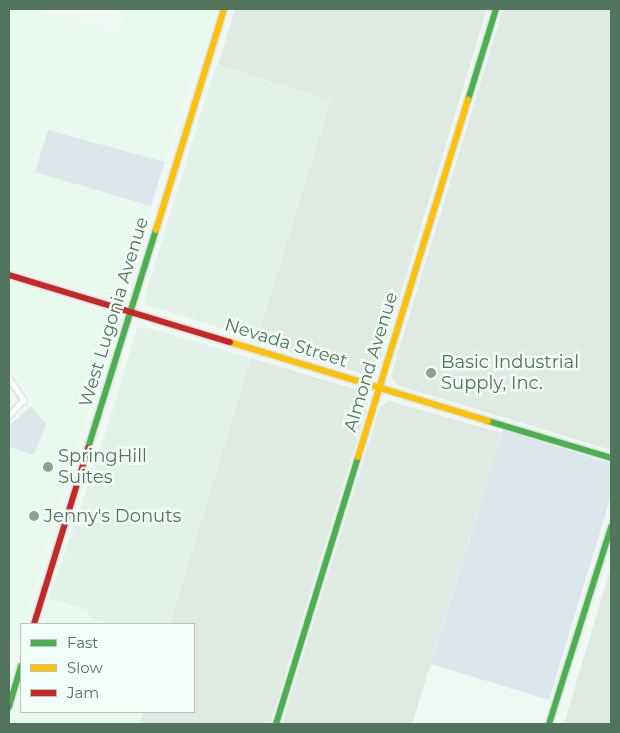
<!DOCTYPE html>
<style>
body{margin:0}
#map{position:relative;width:620px;height:733px;overflow:hidden;background:#f0f8f4;font-family:Montserrat,sans-serif}
div>[style]{position:absolute}
.residential>*{inset:0;background:#e1f2e9}
.commercial>*{inset:0;background:#e8f9ed}
.industrial>*{inset:0;background:#dfeae3}
.green>*{inset:0;background:#dce6ed}
.roads{filter:drop-shadow(0 0 1px #ccd6d0) drop-shadow(0 0 1px #ccd6d0)}
.street>*{height:4.5px;margin:-2.25px;padding:0 2.25px;transform-origin:2.25px;border-radius:2.25px;background:#fdfefd}
.fast>*{height:6px;margin:-3px;padding:0 3px;transform-origin:3px;border-radius:3px;background:#4caf50}
.slow>*{height:6px;margin:-3px;padding:0 3px;transform-origin:3px;border-radius:3px;background:#ffc107}
.jam>*{height:6px;margin:-3px;padding:0 3px;transform-origin:3px;border-radius:3px;background:#c62828}
.dots>*{width:14px;height:14px;translate:-50% -50%;box-sizing:border-box;border:2px solid #f2fef9;border-radius:50%}
span{translate:-50% -50%;white-space:nowrap;text-align:center;line-height:1.15;-webkit-text-stroke:5px #f2fef9;paint-order:stroke}
.street-label{font-size:18px;color:#51745c}
.poi-label{font-size:18px;color:#51745c}
.left{translate:0 -50%;text-align:left}
.frame{position:absolute;inset:0;border:10px solid #51745c;pointer-events:none}
.legend{position:absolute;left:20px;top:623px;width:175px;height:90px;box-sizing:border-box;background:#f2fef9;border:1px solid #b2c7ba;margin:0;padding:6px 9px;list-style:none;font-size:15px;color:#51745c}
.legend li{display:flex;align-items:center;gap:10px;height:25px}
.legend b{width:25px;border:1px solid #b2c7ba}
</style>
<div id="map">
<div class="residential">
<i style="clip-path:polygon(216px 65px,331px 100px,257px 339px,147px 305px,144px 299px)"></i>
<i style="clip-path:polygon(146px 327px,251px 358px,170px 624px,111px 624px,93px 619px,86px 610px,49px 598px,103px 441px,137px 329px)"></i>
</div>
<div class="commercial">
<i style="clip-path:polygon(9px 9px,32px 9px,119px 35px,124px 9px,217px 9px,202px 56px,197px 59px,165px 162px,48px 131px,36px 172px,151px 206px,124px 298px,120px 300px,9px 267px)"></i>
<i style="clip-path:polygon(9px 283px,117px 315px,117px 318px,18px 642px,9px 639px,9px 447px,34px 455px,46px 424px,31px 406px,32px 396px,9px 369px)"></i>
<i style="clip-path:polygon(49px 598px,86px 610px,93px 619px,111px 624px,41px 624px)"></i>
<i style="clip-path:polygon(21px 691px,21px 712px,143px 712px,139px 724px,11px 724px)"></i>
</div>
<div class="industrial">
<i style="clip-path:polygon(235px 9px,487px 9px,378px 368px,372px 373px,366px 375px,256px 342px,331px 100px,218px 65px)"></i>
<i style="clip-path:polygon(503px 9px,611px 9px,611px 450px,397px 385px,391px 376px)"></i>
<i style="clip-path:polygon(251px 358px,361px 391px,368px 404px,270px 724px,139px 724px,143px 712px,194px 712px,194px 624px,170px 624px)"></i>
<i style="clip-path:polygon(389px 401px,502px 433px,412px 724px,282px 724px,380px 407px)"></i>
<i style="clip-path:polygon(611px 568px,611px 724px,564px 724px,598px 610px)"></i>
</div>
<div class="green">
<i style="clip-path:polygon(48px 130px,165px 162px,151px 206px,35px 172px)"></i>
<i style="clip-path:polygon(31px 406px,46px 424px,34px 455px,9px 447px,9px 426px)"></i>
<i style="clip-path:polygon(503px 430px,611px 464px,611px 496px,549px 700px,431px 664px)"></i>
</div>
<div class="roads">
<div class="street">
<i style="left:9px;top:378px;width:27px;rotate:56deg"></i>
<i style="left:24px;top:400px;width:22px;rotate:133deg"></i>
</div>
<div class="fast">
<i style="left:468px;top:100px;width:95px;rotate:-72.9deg"></i>
<i style="left:488px;top:421px;width:128px;rotate:16.7deg"></i>
<i style="left:88px;top:448px;width:228px;rotate:-72.7deg"></i>
<i style="left:9px;top:707px;width:43px;rotate:-73.7deg"></i>
<i style="left:276px;top:724px;width:279px;rotate:-72.9deg"></i>
<i style="left:549px;top:724px;width:207px;rotate:-72.5deg"></i>
</div>
<div class="slow">
<i style="left:156px;top:230px;width:231px;rotate:-72.9deg"></i>
<i style="left:230px;top:342px;width:270px;rotate:17deg"></i>
<i style="left:358px;top:457px;width:374px;rotate:-72.9deg"></i>
</div>
<div class="jam">
<i style="left:9px;top:275px;width:231px;rotate:16.9deg"></i>
<i style="left:34px;top:624px;width:184px;rotate:-72.9deg"></i>
</div>
</div>
<div class="dots">
<i style="left:431px;top:373px;background:#89a291"></i>
<i style="left:48px;top:467px;background:#89a291"></i>
<i style="left:34px;top:516px;background:#89a291"></i>
</div>
<div class="street-label">
<span style="left:114px;top:312px;rotate:-73deg">West Lugonia Avenue</span>
<span style="left:286px;top:343px;rotate:17deg">Nevada Street</span>
<span style="left:371px;top:362px;rotate:-73deg">Almond Avenue</span>
</div>
<div class="poi-label">
<span class="left" style="left:441px;top:373px">Basic Industrial<br>Supply, Inc.</span>
<span class="left" style="left:58px;top:467px">SpringHill<br>Suites</span>
<span class="left" style="left:44px;top:516px">Jenny's Donuts</span>
</div>
<div class="frame"></div>
<ul class="legend">
<li><b style="height:6px;background:#4caf50"></b>Fast</li>
<li><b style="height:6px;background:#ffc107"></b>Slow</li>
<li><b style="height:6px;background:#c62828"></b>Jam</li>
</ul>
</div>
